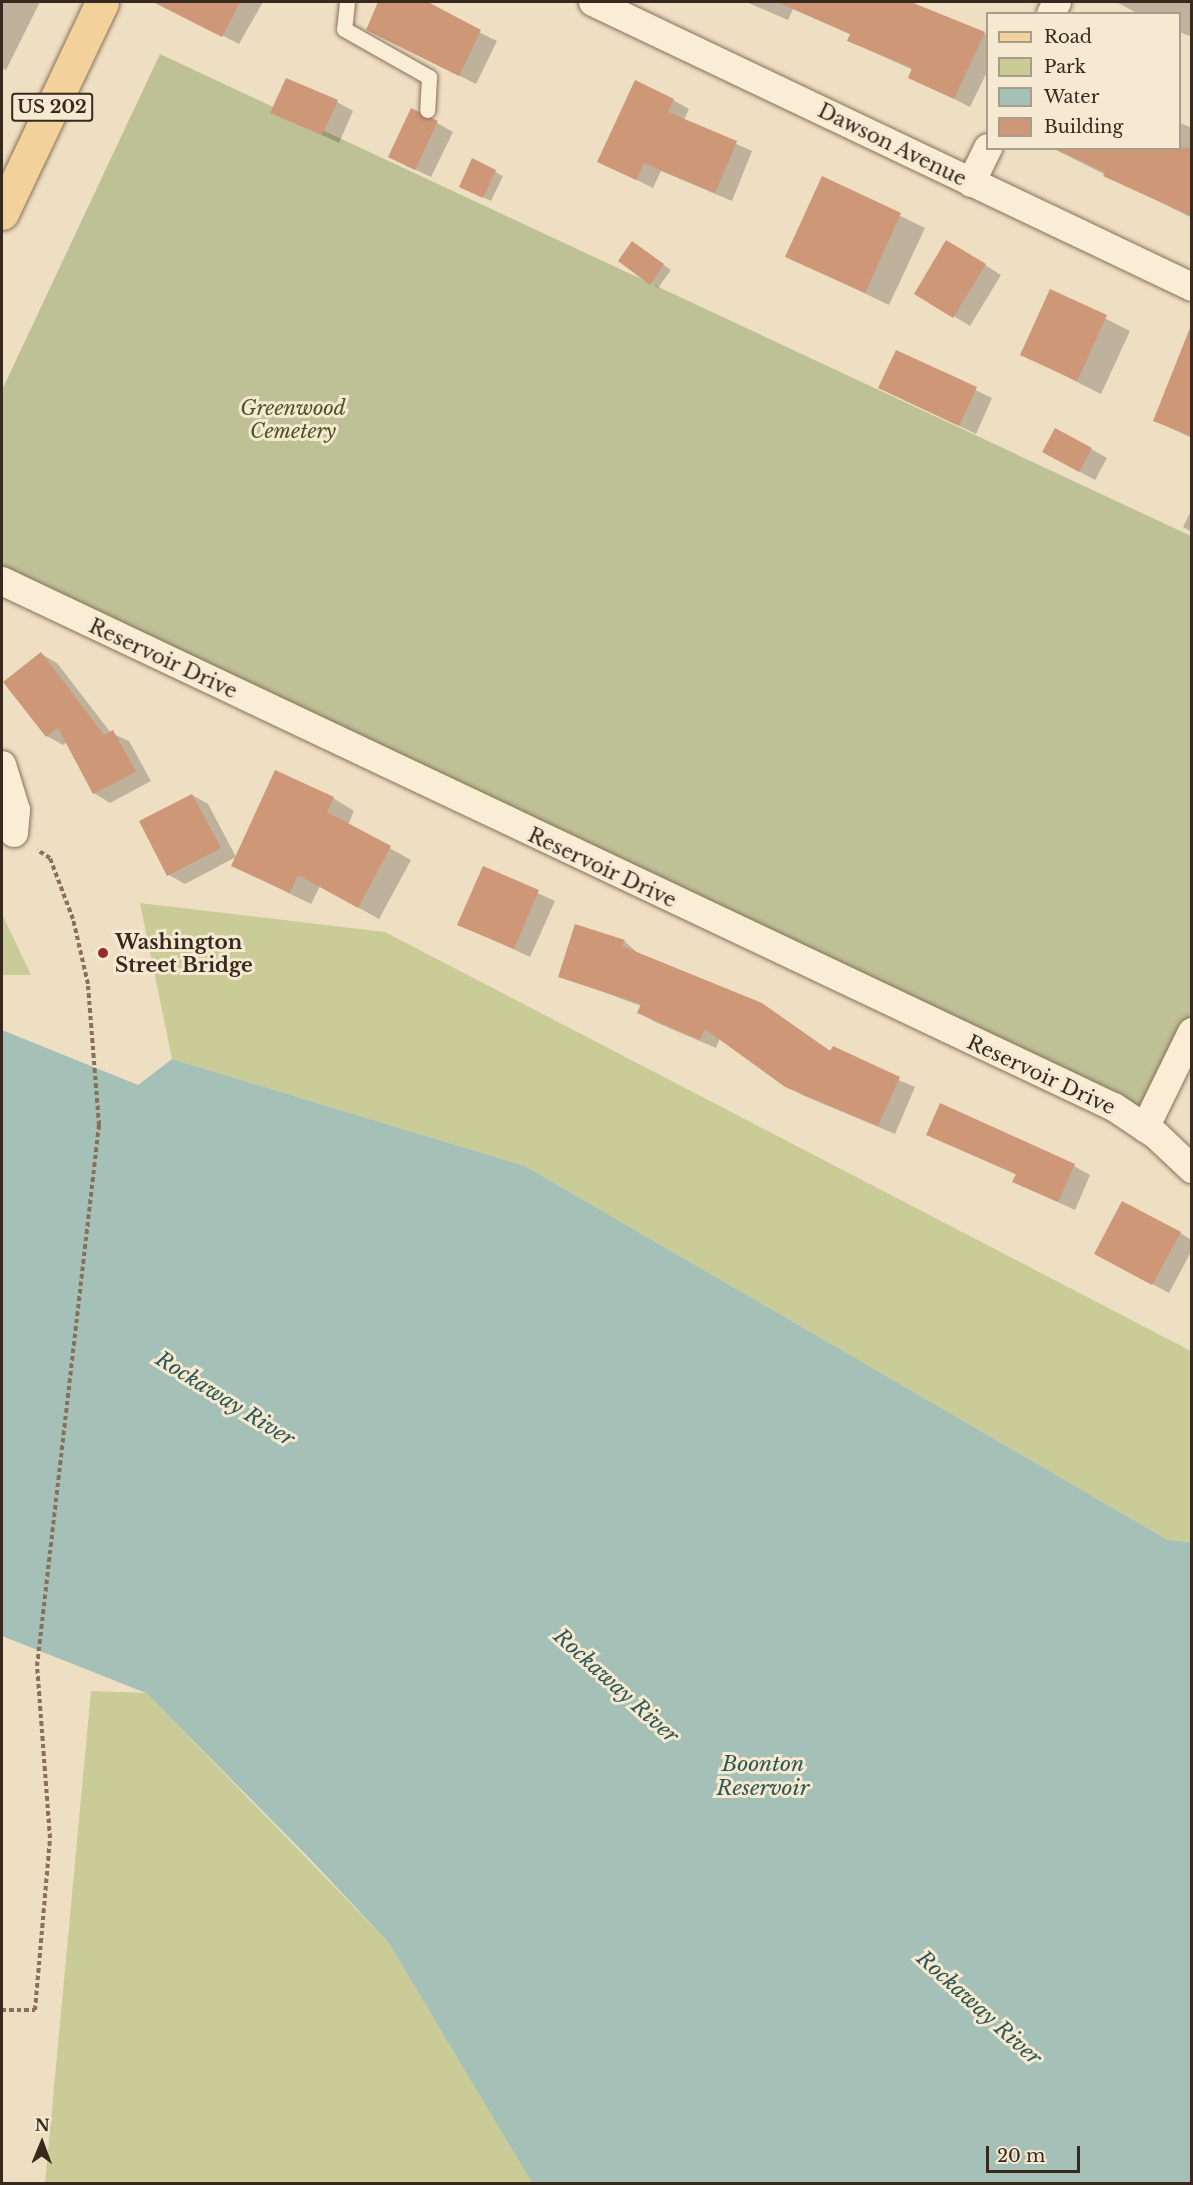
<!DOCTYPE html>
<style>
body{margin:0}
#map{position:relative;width:1193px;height:2185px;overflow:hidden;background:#eedfc3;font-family:"Libre Baskerville",serif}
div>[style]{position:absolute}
.green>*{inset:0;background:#c9cc96}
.cemetery>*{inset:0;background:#bec196}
.water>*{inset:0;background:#a5c1b7}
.shadow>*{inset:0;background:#0003}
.building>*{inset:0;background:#cd9778}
.path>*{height:4px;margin-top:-2px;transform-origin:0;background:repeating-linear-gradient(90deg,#887059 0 4.5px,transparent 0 7.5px)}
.roads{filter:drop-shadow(0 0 2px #887059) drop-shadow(0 0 2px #887059)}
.service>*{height:15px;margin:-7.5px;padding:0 7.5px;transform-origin:7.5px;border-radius:7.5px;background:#f9edd6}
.minor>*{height:28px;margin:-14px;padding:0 14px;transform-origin:14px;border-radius:14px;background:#f9edd6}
.primary>*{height:33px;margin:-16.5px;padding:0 16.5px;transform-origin:16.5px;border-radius:16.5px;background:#f2d29a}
.dots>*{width:16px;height:16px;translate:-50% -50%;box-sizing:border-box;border:3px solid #f6e9d2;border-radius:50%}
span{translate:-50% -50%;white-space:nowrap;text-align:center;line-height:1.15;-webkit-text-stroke:6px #f6e9d2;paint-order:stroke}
.shield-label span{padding:2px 4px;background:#f6e9d2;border:2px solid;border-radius:4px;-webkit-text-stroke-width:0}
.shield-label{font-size:18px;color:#38291e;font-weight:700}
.street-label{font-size:20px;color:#38291e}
.park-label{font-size:20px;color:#4b5524;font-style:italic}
.poi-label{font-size:20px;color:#38291e;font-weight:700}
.left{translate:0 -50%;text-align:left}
.water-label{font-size:21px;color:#2d5853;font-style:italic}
.frame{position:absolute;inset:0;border:3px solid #38291e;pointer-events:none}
.legend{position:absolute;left:986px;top:12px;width:195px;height:138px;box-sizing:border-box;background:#f6e9d2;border:2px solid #aa9c8a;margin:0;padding:8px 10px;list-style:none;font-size:18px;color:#38291e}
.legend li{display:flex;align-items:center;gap:12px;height:30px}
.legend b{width:30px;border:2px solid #aa9c8a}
.north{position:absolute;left:12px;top:2113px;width:60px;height:60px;-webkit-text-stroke:4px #f6e9d2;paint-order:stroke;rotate:1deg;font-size:16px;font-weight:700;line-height:24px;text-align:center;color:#38291e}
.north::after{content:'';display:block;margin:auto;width:21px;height:27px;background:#38291e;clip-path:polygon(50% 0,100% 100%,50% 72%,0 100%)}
.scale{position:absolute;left:986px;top:2146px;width:94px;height:27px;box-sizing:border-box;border:3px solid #38291e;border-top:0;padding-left:8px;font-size:18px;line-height:21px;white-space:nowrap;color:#38291e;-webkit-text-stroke:4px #f6e9d2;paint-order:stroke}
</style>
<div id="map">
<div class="green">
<i style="clip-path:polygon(140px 903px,385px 932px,1191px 1351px,1191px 1542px,1168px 1540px,525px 1166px,172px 1059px)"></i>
<i style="clip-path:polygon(2px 914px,31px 975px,2px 975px)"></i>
<i style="clip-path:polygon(91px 1691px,146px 1693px,388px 1942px,532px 2183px,45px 2184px)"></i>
</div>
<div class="cemetery">
<i style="clip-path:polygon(160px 54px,1191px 536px,1191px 1048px,1154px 1123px,2px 588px,2px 390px)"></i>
</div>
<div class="water">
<i style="clip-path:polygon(2px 1030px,138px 1085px,172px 1059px,525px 1166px,1168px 1540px,1191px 1542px,1191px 2183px,532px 2183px,388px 1942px,312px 1861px,146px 1693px,2px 1636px)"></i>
</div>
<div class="shadow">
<i style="clip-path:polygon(2px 2px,40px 2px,6px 70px,2px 68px)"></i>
<i style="clip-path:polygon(177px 2px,263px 2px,239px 44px,173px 10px)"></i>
<i style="clip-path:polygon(380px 2px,418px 2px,497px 41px,476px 84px,368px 30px)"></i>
<i style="clip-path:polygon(746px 2px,907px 2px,988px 35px,988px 70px,970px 107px,910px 77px,913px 70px,849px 41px,852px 35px,793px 9px,788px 20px)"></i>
<i style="clip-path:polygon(1116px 2px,1192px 2px,1192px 37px,1180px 32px,1180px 14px,1139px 14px)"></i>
<i style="clip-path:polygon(673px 100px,689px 109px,684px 120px,752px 151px,732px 201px,661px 171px,653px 188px,599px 161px)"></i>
<i style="clip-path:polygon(337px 102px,353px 111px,339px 143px,272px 112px)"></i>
<i style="clip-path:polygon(437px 123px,453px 132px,431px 177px,405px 165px)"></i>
<i style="clip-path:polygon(1180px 123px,1192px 128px,1192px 218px,1052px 148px,1180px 148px)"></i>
<i style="clip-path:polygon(473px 160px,503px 176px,491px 201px,468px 190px)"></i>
<i style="clip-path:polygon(822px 178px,925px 228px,889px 305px,787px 256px)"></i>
<i style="clip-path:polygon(640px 248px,671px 270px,658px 288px,651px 283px)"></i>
<i style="clip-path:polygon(963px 251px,1001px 275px,970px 326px,916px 293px)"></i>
<i style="clip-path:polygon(1051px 291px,1130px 331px,1101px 394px,1021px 354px)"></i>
<i style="clip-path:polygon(897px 352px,992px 398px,976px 434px,880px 388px)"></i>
<i style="clip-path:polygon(1175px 370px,1192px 376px,1192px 438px,1155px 421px)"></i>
<i style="clip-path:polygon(1091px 449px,1107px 458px,1095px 480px,1060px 461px)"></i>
<i style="clip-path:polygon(1192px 509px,1192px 532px,1183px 527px)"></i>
<i style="clip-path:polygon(41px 654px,57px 663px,111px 733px,129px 741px,151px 781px,110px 803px,94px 793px,67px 742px,63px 745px,47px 736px)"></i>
<i style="clip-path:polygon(192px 795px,208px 804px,236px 857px,185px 884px,169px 875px)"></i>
<i style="clip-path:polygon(333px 798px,354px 811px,348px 825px,411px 860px,379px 919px,320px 886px,311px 904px,233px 866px)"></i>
<i style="clip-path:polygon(483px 868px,555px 901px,530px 957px,459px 924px)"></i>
<i style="clip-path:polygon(624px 941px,639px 954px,761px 1004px,832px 1052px,915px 1087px,895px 1134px,802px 1095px,720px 1038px,716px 1048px,655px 1022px,639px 1012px,641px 1006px,560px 976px)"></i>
<i style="clip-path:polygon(928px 1135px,1074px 1166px,1090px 1175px,1075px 1210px,1014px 1182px,1017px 1175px)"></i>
<i style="clip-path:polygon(1180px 1233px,1192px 1240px,1192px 1250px,1169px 1293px,1112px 1262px)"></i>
</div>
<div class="building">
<i style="clip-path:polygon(153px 2px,240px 2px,222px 37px)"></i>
<i style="clip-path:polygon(378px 2px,428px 2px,481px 30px,459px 76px,366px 30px)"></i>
<i style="clip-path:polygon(777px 2px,911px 2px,985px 32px,954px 99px,908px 78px,912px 68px,847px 41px,850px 34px)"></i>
<i style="clip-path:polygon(286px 78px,338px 100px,322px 135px,270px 113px)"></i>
<i style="clip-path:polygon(635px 80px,674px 99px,668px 112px,737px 141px,715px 193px,644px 163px,636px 180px,597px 162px)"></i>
<i style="clip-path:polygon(411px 108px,438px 121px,415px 170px,388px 157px)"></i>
<i style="clip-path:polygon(1053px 148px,1191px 148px,1191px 216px,1103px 176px,1105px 172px)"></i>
<i style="clip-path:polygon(472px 158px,496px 170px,483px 198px,459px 187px)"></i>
<i style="clip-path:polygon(822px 176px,901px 213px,865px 293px,785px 257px)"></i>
<i style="clip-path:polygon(946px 240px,986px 264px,953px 318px,914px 294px)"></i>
<i style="clip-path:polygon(632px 241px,664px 264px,650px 285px,618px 261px)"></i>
<i style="clip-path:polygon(1050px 289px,1107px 315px,1077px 381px,1020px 355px)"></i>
<i style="clip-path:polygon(1190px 328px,1191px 328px,1191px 436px,1153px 421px)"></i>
<i style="clip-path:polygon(896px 350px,977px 387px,959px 426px,878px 388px)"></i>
<i style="clip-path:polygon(1055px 428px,1092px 448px,1079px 472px,1042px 452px)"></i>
<i style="clip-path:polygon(41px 652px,104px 735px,113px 730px,136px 772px,93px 794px,58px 728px,46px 737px,3px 682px)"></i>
<i style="clip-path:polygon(275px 770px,334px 797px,327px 812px,391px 846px,358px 908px,298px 875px,290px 893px,231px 866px)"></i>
<i style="clip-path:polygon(192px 794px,221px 848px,167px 876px,139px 821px)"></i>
<i style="clip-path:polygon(483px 866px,539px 890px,514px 949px,457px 925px)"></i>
<i style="clip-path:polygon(575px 924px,625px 940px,622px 946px,762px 1003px,830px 1051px,833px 1046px,900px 1077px,878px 1126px,785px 1087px,705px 1029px,700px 1040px,637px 1013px,641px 1004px,558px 977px)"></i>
<i style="clip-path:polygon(940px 1103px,1075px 1164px,1058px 1202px,1012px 1182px,1016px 1174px,926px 1135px)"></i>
<i style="clip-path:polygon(1122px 1201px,1181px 1232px,1152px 1285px,1094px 1254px)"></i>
</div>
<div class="path">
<i style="left:2px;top:2010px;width:33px"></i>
<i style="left:35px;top:2010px;width:173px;rotate:-85deg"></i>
<i style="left:50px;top:1838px;width:172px;rotate:-94.3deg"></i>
<i style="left:37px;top:1666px;width:545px;rotate:-83.46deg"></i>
<i style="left:99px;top:1125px;width:141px;rotate:-94.5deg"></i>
<i style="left:88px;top:984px;width:67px;rotate:-103deg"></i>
<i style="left:73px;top:919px;width:65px;rotate:-110.7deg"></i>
<i style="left:50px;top:858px;width:15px;rotate:-148deg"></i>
</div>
<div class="roads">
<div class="service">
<i style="left:347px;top:2px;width:27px;rotate:96deg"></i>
<i style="left:344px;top:29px;width:98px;rotate:29.5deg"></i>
<i style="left:429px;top:77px;width:33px;rotate:93deg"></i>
</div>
<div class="minor">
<i style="left:593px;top:2px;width:663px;rotate:25.44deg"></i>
<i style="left:1051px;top:14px;width:13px;rotate:-63deg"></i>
<i style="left:971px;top:183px;width:39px;rotate:-64deg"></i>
<i style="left:2px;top:581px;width:1230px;rotate:25.32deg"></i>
<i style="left:1114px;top:1107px;width:50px;rotate:33.7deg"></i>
<i style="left:1156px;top:1135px;width:50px;rotate:43.4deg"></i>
<i style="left:2px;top:765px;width:47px;rotate:72.7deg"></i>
<i style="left:16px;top:810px;width:23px;rotate:95deg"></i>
<i style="left:1145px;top:1128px;width:107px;rotate:-63.9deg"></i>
</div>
<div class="primary">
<i style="left:2px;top:213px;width:233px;rotate:-64.6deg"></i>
</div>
</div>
<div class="dots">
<i style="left:103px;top:953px;background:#982930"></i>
</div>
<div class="shield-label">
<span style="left:52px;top:107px">US 202</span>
</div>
<div class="street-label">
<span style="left:892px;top:145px;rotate:26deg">Dawson Avenue</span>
<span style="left:163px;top:659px;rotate:25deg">Reservoir Drive</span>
<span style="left:602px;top:868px;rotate:25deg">Reservoir Drive</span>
<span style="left:1041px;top:1075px;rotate:25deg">Reservoir Drive</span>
</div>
<div class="park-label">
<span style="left:293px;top:420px">Greenwood<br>Cemetery</span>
</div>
<div class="poi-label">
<span class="left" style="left:115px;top:954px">Washington<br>Street Bridge</span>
</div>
<div class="water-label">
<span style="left:225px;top:1399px;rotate:32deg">Rockaway River</span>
<span style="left:616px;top:1686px;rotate:42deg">Rockaway River</span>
<span style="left:763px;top:1776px">Boonton<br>Reservoir</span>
<span style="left:979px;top:2008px;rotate:42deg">Rockaway River</span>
</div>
<div class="frame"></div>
<ul class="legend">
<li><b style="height:8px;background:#f2d29a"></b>Road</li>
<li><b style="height:16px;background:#c9cc96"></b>Park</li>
<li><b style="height:16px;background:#a5c1b7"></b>Water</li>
<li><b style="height:16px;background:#cd9778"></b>Building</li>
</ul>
<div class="north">N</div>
<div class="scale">20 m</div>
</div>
